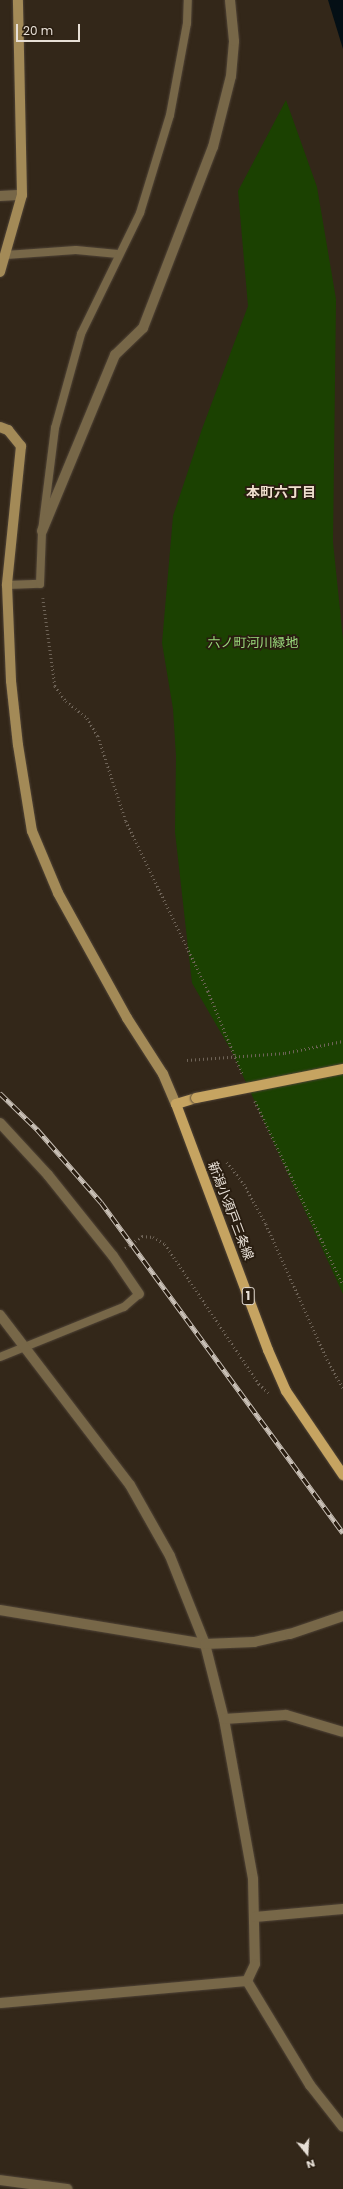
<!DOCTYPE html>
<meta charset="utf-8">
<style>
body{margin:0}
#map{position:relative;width:343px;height:2189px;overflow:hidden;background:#332719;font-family:Poppins,"Noto Sans JP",sans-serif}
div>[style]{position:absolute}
.green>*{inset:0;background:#1b4101}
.water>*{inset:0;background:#040f15}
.path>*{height:2.5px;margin-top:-1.25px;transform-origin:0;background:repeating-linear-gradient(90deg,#6f6458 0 1px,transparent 0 4px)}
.roads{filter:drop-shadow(0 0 1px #504437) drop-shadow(0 0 1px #504437)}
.lane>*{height:8px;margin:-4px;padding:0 4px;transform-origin:4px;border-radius:4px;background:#776748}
.street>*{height:10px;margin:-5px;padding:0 5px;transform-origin:5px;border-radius:5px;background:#776748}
.secondary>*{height:10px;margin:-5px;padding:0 5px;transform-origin:5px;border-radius:5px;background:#a38a57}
.primary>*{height:10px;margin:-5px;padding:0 5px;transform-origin:5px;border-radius:5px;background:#c6a461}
.rail>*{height:4.5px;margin-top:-2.25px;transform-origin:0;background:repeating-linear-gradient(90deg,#291d10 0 9px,#cac1b7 0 18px);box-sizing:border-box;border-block:1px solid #cac1b7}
.path-bridge>*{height:2.5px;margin-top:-1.25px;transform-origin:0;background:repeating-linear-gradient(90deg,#6f6458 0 1px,transparent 0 4px)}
.bridges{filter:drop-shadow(0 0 1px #504437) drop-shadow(0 0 1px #504437)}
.primary-bridge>*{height:10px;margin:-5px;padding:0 5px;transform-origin:5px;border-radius:5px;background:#c6a461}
span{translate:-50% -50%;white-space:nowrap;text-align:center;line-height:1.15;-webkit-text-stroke:3.5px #291d10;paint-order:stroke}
.shield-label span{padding:1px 3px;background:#291d10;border:1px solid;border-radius:3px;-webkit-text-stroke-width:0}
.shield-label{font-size:12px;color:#e7dfd6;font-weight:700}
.park-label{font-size:13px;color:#9bdb7d}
.street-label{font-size:13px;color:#e7dfd6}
.neighbourhood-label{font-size:14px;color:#efdecd;font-weight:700}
.north{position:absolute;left:287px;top:2133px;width:40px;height:40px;-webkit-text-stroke:3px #291d10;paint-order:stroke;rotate:162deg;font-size:11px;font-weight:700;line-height:16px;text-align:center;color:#e7dfd6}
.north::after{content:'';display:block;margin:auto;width:14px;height:18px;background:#e7dfd6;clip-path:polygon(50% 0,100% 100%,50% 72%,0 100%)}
.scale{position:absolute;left:16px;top:24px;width:64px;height:18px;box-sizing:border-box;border:2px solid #e7dfd6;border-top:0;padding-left:5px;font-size:12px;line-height:14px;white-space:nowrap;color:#e7dfd6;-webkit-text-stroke:3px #291d10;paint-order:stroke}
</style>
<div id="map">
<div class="green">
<i style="clip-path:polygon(286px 100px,317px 187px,336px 299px,333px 542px,343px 639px,343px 1294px,232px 1052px,192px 983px,175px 832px,176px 756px,173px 709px,162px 643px,173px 516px,202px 429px,248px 306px,238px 191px)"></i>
</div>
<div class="water">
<i style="clip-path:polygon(328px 0,343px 0,343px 49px)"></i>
</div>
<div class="path">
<i style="left:43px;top:598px;width:89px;rotate:82.2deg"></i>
<i style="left:55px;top:686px;width:19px;rotate:54deg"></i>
<i style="left:66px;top:701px;width:27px;rotate:39deg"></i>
<i style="left:87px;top:718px;width:21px;rotate:59deg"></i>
<i style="left:98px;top:736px;width:89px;rotate:71.8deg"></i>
<i style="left:126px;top:821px;width:189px;rotate:64.2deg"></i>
<i style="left:208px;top:991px;width:89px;rotate:67.5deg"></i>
<i style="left:255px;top:1101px;width:204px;rotate:64.4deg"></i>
<i style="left:227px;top:1162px;width:28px;rotate:52deg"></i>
<i style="left:244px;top:1184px;width:46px;rotate:61.2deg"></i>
<i style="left:266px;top:1224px;width:148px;rotate:65.7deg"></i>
<i style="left:327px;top:1359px;width:33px;rotate:61deg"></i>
<i style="left:125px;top:1248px;width:21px;rotate:-35deg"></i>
<i style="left:142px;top:1236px;width:11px;rotate:5deg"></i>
<i style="left:153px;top:1237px;width:14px;rotate:30deg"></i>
<i style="left:165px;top:1244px;width:169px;rotate:56.1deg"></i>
<i style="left:259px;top:1384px;width:13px;rotate:42deg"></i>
</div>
<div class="roads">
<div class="lane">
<i style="left:6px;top:255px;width:70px;rotate:-4.1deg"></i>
<i style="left:76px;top:250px;width:42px;rotate:5.4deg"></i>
<i style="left:7px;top:585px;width:33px;rotate:-2deg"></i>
<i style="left:40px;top:584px;width:53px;rotate:-87.8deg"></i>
<i style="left:42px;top:531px;width:104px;rotate:-82.8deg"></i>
<i style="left:55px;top:428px;width:98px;rotate:-74.5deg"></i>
<i style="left:81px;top:334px;width:135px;rotate:-64deg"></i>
<i style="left:140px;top:213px;width:102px;rotate:-73deg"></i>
<i style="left:170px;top:115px;width:94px;rotate:-79.5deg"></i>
<i style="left:187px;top:23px;width:23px;rotate:-88deg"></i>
<i style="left:0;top:1357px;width:134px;rotate:-22deg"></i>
<i style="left:124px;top:1307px;width:20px;rotate:-41deg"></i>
</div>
<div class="street">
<i style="left:0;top:196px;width:22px;rotate:-3deg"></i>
<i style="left:42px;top:531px;width:191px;rotate:-67.5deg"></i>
<i style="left:115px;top:355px;width:39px;rotate:-44deg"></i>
<i style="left:143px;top:328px;width:194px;rotate:-68.9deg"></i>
<i style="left:213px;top:147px;width:73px;rotate:-75.8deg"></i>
<i style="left:231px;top:76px;width:35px;rotate:-85deg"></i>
<i style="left:234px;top:41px;width:41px;rotate:-95.6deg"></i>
<i style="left:0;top:1123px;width:71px;rotate:47.3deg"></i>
<i style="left:48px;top:1175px;width:104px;rotate:51.3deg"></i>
<i style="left:113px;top:1256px;width:46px;rotate:55.6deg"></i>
<i style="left:0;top:1315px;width:214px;rotate:52.6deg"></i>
<i style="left:130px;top:1485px;width:81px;rotate:60.6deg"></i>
<i style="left:170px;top:1556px;width:95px;rotate:68.3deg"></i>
<i style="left:205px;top:1644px;width:77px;rotate:75.8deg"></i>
<i style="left:224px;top:1719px;width:163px;rotate:79.7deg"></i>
<i style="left:253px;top:1879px;width:85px;rotate:88.7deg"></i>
<i style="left:255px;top:1964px;width:19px;rotate:115deg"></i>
<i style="left:0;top:1610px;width:208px;rotate:9.4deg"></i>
<i style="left:205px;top:1644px;width:49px;rotate:-2.3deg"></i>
<i style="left:254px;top:1642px;width:37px;rotate:-13deg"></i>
<i style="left:290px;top:1634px;width:56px;rotate:-18.8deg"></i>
<i style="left:224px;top:1719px;width:62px;rotate:-3.7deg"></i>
<i style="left:286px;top:1715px;width:59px;rotate:16.6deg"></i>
<i style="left:255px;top:1917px;width:88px;rotate:-5.2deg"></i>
<i style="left:247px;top:1981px;width:122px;rotate:58.8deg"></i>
<i style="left:310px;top:2085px;width:53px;rotate:51.8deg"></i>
<i style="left:0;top:2003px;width:248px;rotate:-5.1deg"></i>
<i style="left:0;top:2180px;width:68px;rotate:7.7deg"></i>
</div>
<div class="secondary">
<i style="left:0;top:272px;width:80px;rotate:-74.1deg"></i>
<i style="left:22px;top:195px;width:195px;rotate:-91.2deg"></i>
<i style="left:0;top:427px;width:9px;rotate:21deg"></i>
<i style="left:8px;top:430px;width:21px;rotate:51deg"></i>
<i style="left:21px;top:446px;width:140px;rotate:95.8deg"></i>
<i style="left:7px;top:585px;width:96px;rotate:87.6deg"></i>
<i style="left:11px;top:681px;width:64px;rotate:83.8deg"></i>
<i style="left:18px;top:745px;width:87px;rotate:80.8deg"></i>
<i style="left:32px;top:831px;width:67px;rotate:67.2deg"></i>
<i style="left:58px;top:893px;width:143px;rotate:61.1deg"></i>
<i style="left:127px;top:1018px;width:67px;rotate:57.3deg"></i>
<i style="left:163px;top:1074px;width:33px;rotate:67deg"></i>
</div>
<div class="primary">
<i style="left:196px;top:1098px;width:21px;rotate:163deg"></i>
<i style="left:176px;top:1104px;width:263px;rotate:69.5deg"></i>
<i style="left:268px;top:1350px;width:45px;rotate:66.3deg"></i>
<i style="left:286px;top:1391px;width:102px;rotate:55.8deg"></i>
</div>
</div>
<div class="rail">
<i style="left:0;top:1093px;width:52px;rotate:44.2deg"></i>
<i style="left:37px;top:1129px;width:97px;rotate:48.8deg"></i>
<i style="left:101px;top:1202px;width:410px;rotate:53.8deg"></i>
</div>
<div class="path-bridge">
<i style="left:187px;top:1060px;width:98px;rotate:-4.1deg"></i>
<i style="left:285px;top:1053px;width:59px;rotate:-11.7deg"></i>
</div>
<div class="bridges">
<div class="primary-bridge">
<i style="left:196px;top:1098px;width:150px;rotate:-11.2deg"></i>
</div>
</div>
<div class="shield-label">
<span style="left:248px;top:1296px">1</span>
</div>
<div class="park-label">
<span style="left:253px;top:643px">六ノ町河川緑地</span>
</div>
<div class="street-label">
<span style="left:230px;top:1211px;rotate:69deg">新潟小須戸三条線</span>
</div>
<div class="neighbourhood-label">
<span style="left:281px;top:492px">本町六丁目</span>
</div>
<div class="north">N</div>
<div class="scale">20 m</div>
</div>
